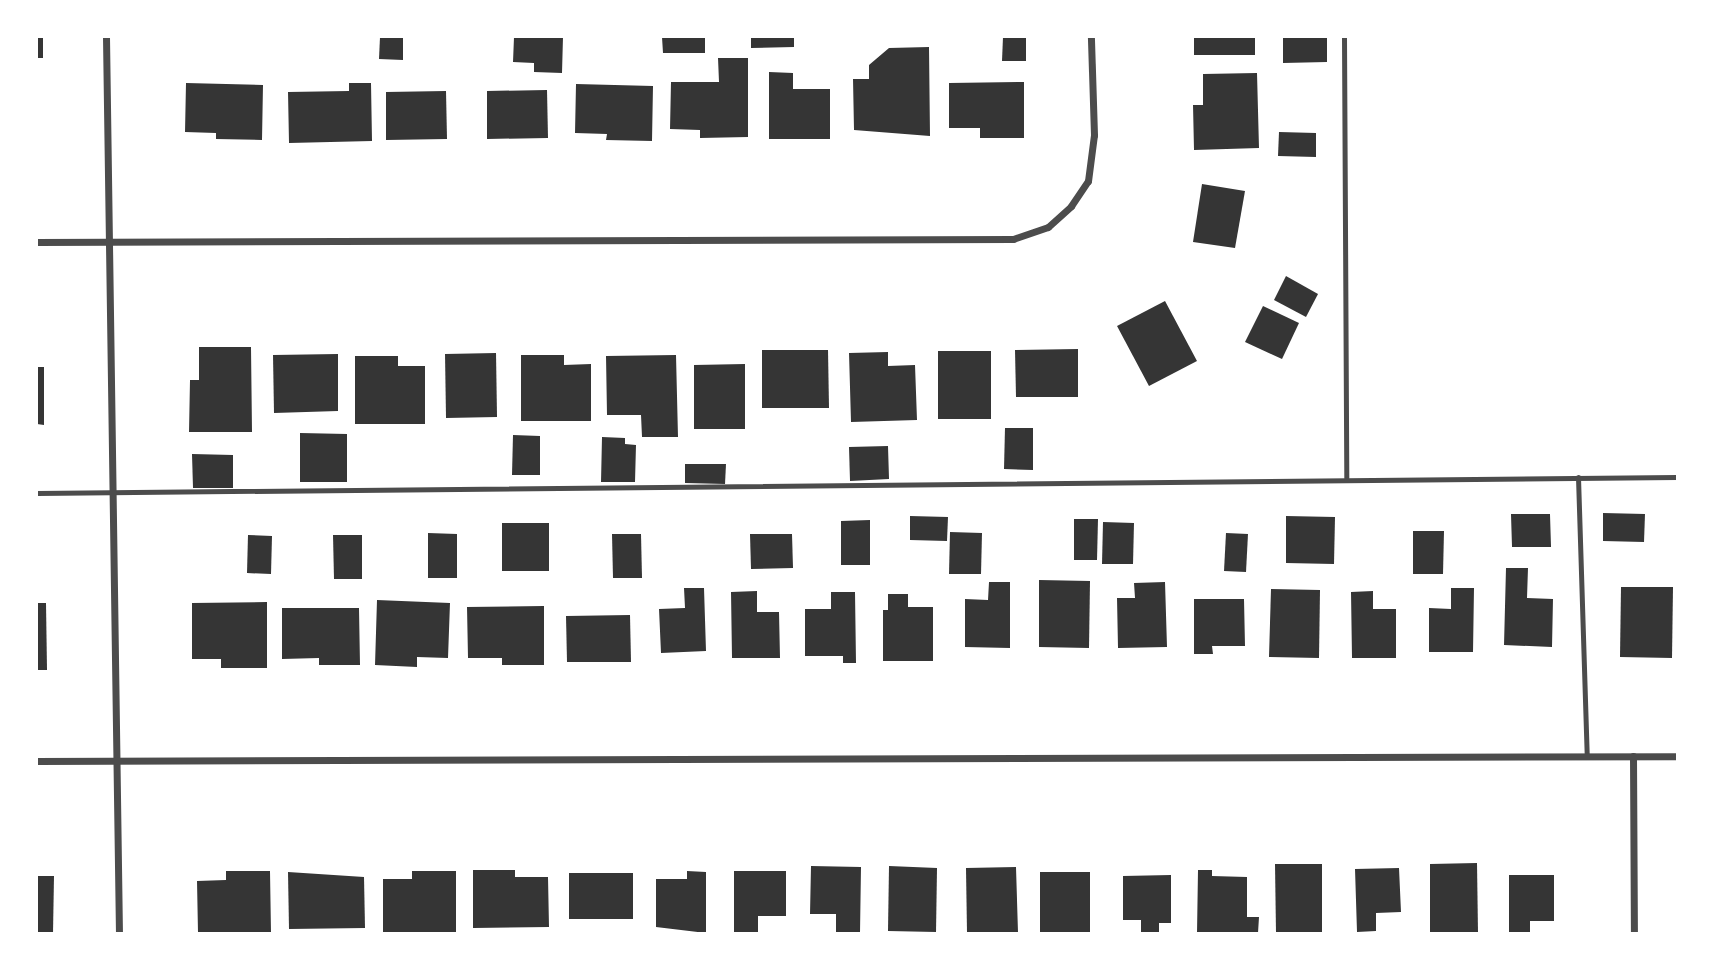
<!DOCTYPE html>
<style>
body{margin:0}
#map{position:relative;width:1714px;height:970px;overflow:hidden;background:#fff;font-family:"Varela Round",sans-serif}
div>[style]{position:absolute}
.building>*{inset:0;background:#353535}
.service>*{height:5px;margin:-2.5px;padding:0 2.5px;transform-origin:2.5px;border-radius:2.5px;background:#4c4c4c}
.minor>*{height:7px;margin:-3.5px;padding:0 3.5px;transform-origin:3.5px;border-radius:3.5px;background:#4c4c4c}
span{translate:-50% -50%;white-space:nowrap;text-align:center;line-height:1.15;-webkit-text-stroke:5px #fff;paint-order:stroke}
.frame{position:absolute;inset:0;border:38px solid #fff;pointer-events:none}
</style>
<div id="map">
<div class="building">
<i style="clip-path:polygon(37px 37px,43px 37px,43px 58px,37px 58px)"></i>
<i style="clip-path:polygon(380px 37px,403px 37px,403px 60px,379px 59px)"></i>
<i style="clip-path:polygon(514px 37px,563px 37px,562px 73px,534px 72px,534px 63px,513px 62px)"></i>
<i style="clip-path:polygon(662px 37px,705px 37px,705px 53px,663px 53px)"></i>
<i style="clip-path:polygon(751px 37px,794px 37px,794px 47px,751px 48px)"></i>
<i style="clip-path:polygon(1003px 37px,1026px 37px,1026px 61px,1002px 61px)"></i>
<i style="clip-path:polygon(1194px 37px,1255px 37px,1255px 55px,1194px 55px)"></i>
<i style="clip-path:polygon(1283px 37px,1327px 37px,1327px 62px,1283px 63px)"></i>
<i style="clip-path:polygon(929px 47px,930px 136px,854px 130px,853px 79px,869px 79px,869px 65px,889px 48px)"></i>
<i style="clip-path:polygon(718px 58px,748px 58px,748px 137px,700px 138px,700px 130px,670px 129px,671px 82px,719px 82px)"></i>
<i style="clip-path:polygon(769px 72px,793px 73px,793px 89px,830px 89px,830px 139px,769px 139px)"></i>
<i style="clip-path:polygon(1257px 73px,1259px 148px,1194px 150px,1193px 105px,1203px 105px,1203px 74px)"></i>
<i style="clip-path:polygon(1024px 82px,1024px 138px,980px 138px,980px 128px,949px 128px,949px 83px)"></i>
<i style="clip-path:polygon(186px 83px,263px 85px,262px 140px,216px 139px,216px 133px,185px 132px)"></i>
<i style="clip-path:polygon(349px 83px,371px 83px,372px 141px,289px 143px,288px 92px,349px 91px)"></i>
<i style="clip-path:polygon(576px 84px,653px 86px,652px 141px,606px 140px,607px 134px,575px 133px)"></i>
<i style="clip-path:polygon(547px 90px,548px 138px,487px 139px,487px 91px)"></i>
<i style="clip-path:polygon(446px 91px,447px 139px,386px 140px,386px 92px)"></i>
<i style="clip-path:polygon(1279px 132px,1316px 133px,1316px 157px,1278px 156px)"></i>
<i style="clip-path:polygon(1202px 184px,1245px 191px,1235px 248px,1193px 242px)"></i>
<i style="clip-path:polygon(1286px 276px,1318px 294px,1306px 317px,1274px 300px)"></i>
<i style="clip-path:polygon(1165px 301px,1197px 361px,1149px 386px,1117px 326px)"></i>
<i style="clip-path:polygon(1263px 306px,1299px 323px,1282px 359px,1245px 342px)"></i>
<i style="clip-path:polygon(199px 347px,251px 347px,252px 432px,189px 432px,190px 380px,199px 380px)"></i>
<i style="clip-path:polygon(1078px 349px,1078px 397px,1016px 397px,1015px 350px)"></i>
<i style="clip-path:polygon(762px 350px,828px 350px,829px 408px,762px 408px)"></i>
<i style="clip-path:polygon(938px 351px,991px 351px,991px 419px,938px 419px)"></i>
<i style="clip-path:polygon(888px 352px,888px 366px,915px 365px,917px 420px,851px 422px,849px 353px)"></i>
<i style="clip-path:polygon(496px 353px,497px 417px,446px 418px,445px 354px)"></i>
<i style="clip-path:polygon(338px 354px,338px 411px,274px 413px,273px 355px)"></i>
<i style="clip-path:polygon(521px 355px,564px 355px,564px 365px,591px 364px,591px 421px,521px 421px)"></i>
<i style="clip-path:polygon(676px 355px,678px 437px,642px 437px,641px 415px,607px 415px,606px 356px)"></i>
<i style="clip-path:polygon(355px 356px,398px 356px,398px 366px,425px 366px,425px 424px,355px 424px)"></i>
<i style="clip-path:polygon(745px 364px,745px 429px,694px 429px,694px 365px)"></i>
<i style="clip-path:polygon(37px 367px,44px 367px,44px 425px,37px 424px)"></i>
<i style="clip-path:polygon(1005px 428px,1033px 428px,1033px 470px,1004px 469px)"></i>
<i style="clip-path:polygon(300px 433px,347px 434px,347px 482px,300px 482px)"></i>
<i style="clip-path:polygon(513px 435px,540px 436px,540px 475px,512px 475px)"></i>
<i style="clip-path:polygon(602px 437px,625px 438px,625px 444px,636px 445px,635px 482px,601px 482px)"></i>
<i style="clip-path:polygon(888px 446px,889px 479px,850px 481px,849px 447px)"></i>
<i style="clip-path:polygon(192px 454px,233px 455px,233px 488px,193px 488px)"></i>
<i style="clip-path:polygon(685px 464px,726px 464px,725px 484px,685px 483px)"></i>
<i style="clip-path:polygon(1603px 513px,1645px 514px,1644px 542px,1603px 541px)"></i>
<i style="clip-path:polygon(1511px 514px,1550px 514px,1551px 547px,1512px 547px)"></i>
<i style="clip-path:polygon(910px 516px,948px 517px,947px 541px,910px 540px)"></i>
<i style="clip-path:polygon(1286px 516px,1335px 517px,1334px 564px,1286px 563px)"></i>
<i style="clip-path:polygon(1074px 519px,1098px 519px,1097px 560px,1074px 560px)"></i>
<i style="clip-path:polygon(870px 520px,870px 565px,841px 565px,841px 521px)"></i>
<i style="clip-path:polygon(1103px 522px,1134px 523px,1133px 564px,1102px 564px)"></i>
<i style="clip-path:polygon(502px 523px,549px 523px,549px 571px,502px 571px)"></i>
<i style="clip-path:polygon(1413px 531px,1444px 531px,1443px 574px,1413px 574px)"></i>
<i style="clip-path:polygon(950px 532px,982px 533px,981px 574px,949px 574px)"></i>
<i style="clip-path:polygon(428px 533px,457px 534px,457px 578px,428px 578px)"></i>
<i style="clip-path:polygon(1226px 533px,1248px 534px,1246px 572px,1224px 571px)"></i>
<i style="clip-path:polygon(612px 534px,641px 534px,642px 578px,613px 578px)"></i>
<i style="clip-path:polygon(750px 534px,792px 534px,793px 568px,751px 569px)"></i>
<i style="clip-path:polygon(248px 535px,272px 536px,271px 574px,247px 573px)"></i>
<i style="clip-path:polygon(333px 535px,362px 535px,362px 579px,334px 579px)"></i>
<i style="clip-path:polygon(1506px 568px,1528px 568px,1527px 598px,1553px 599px,1552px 647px,1504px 645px)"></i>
<i style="clip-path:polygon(1039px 580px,1090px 581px,1089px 648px,1039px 647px)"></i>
<i style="clip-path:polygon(989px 582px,1010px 582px,1010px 648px,965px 647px,965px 599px,988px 600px)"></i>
<i style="clip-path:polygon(1165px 582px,1167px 647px,1118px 648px,1117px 598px,1135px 598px,1134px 583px)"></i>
<i style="clip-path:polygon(1621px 587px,1673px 587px,1672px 658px,1620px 657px)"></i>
<i style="clip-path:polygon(684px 588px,704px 588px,706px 651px,661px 653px,659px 609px,685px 608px)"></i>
<i style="clip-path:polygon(1451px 588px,1474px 588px,1473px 652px,1429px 652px,1429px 608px,1451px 609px)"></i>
<i style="clip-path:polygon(1271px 589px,1320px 590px,1319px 658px,1269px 657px)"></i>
<i style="clip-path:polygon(757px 591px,757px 612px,779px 612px,780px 658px,732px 658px,731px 592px)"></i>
<i style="clip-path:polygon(1373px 591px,1373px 609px,1396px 609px,1396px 658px,1352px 658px,1351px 592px)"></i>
<i style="clip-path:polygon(831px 592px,855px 592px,856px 663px,843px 663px,843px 656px,805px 656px,805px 609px,831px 609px)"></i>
<i style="clip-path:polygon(888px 594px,908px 594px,908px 607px,933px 607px,933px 661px,883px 661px,883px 610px,888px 610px)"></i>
<i style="clip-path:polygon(1194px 599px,1244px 599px,1245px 646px,1212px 646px,1213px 654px,1194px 654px)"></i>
<i style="clip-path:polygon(377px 600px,450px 603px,448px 658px,417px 657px,417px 667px,375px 665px)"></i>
<i style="clip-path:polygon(267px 602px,267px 668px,221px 668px,221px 659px,192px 659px,192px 603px)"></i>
<i style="clip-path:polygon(37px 603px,46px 603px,47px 670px,37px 670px)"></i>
<i style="clip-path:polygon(544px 606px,544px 665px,502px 665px,502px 658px,468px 658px,467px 607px)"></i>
<i style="clip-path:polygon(282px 608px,359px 608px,360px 665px,319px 665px,319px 658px,282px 659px)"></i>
<i style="clip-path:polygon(630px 615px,631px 662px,567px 662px,566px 616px)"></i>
<i style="clip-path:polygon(1477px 863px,1478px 933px,1430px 933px,1430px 864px)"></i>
<i style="clip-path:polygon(1275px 864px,1322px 864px,1322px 933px,1276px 933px)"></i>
<i style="clip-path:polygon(811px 866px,861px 867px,860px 933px,836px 933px,836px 914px,810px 914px)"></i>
<i style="clip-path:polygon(889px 866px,937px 868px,936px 932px,888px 931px)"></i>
<i style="clip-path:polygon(1016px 867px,1018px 933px,967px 933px,966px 868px)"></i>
<i style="clip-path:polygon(1399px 868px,1401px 912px,1376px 913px,1376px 931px,1357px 932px,1355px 869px)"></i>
<i style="clip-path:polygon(473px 870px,515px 870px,515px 877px,548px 877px,549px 927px,473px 928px)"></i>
<i style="clip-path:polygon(1198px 870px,1212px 870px,1212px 876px,1247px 877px,1247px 917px,1259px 917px,1258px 933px,1197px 933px)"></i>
<i style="clip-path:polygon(226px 871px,270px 871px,271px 933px,198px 933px,197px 881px,226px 880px)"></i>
<i style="clip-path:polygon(412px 871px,456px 871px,456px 933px,383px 933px,383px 879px,412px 879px)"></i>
<i style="clip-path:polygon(687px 871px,706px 872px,706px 933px,656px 927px,656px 879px,687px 879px)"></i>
<i style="clip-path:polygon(734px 871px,786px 871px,786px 916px,758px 916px,758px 932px,734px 932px)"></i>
<i style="clip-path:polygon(288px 872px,364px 877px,365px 928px,289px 929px)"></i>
<i style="clip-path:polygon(1040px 872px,1090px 872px,1090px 933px,1040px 933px)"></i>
<i style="clip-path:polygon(569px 873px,633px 873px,633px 919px,569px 919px)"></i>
<i style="clip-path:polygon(1171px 875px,1171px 923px,1159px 923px,1159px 933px,1141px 933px,1141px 920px,1123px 920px,1123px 876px)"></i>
<i style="clip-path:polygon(1509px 875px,1554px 875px,1554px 921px,1530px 921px,1530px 933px,1509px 933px)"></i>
<i style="clip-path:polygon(37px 876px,54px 876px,53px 933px,37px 933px)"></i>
</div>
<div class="service">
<i style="left:1344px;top:37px;width:441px;rotate:89.7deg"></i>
<i style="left:1578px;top:477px;width:279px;rotate:88.2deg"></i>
<i style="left:37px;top:493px;width:1640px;rotate:-0.56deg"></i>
</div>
<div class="minor">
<i style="left:106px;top:37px;width:896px;rotate:89.17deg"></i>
<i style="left:37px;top:242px;width:976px;rotate:-0.18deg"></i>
<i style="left:1013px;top:239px;width:37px;rotate:-19deg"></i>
<i style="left:1048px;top:227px;width:31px;rotate:-42deg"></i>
<i style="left:1071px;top:206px;width:30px;rotate:-56deg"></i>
<i style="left:1088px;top:181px;width:46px;rotate:-82.6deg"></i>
<i style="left:1094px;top:135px;width:98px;rotate:-91.8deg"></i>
<i style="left:1633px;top:756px;width:177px;rotate:89.7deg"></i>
<i style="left:37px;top:761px;width:1640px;rotate:-0.17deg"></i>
</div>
<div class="frame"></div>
</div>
